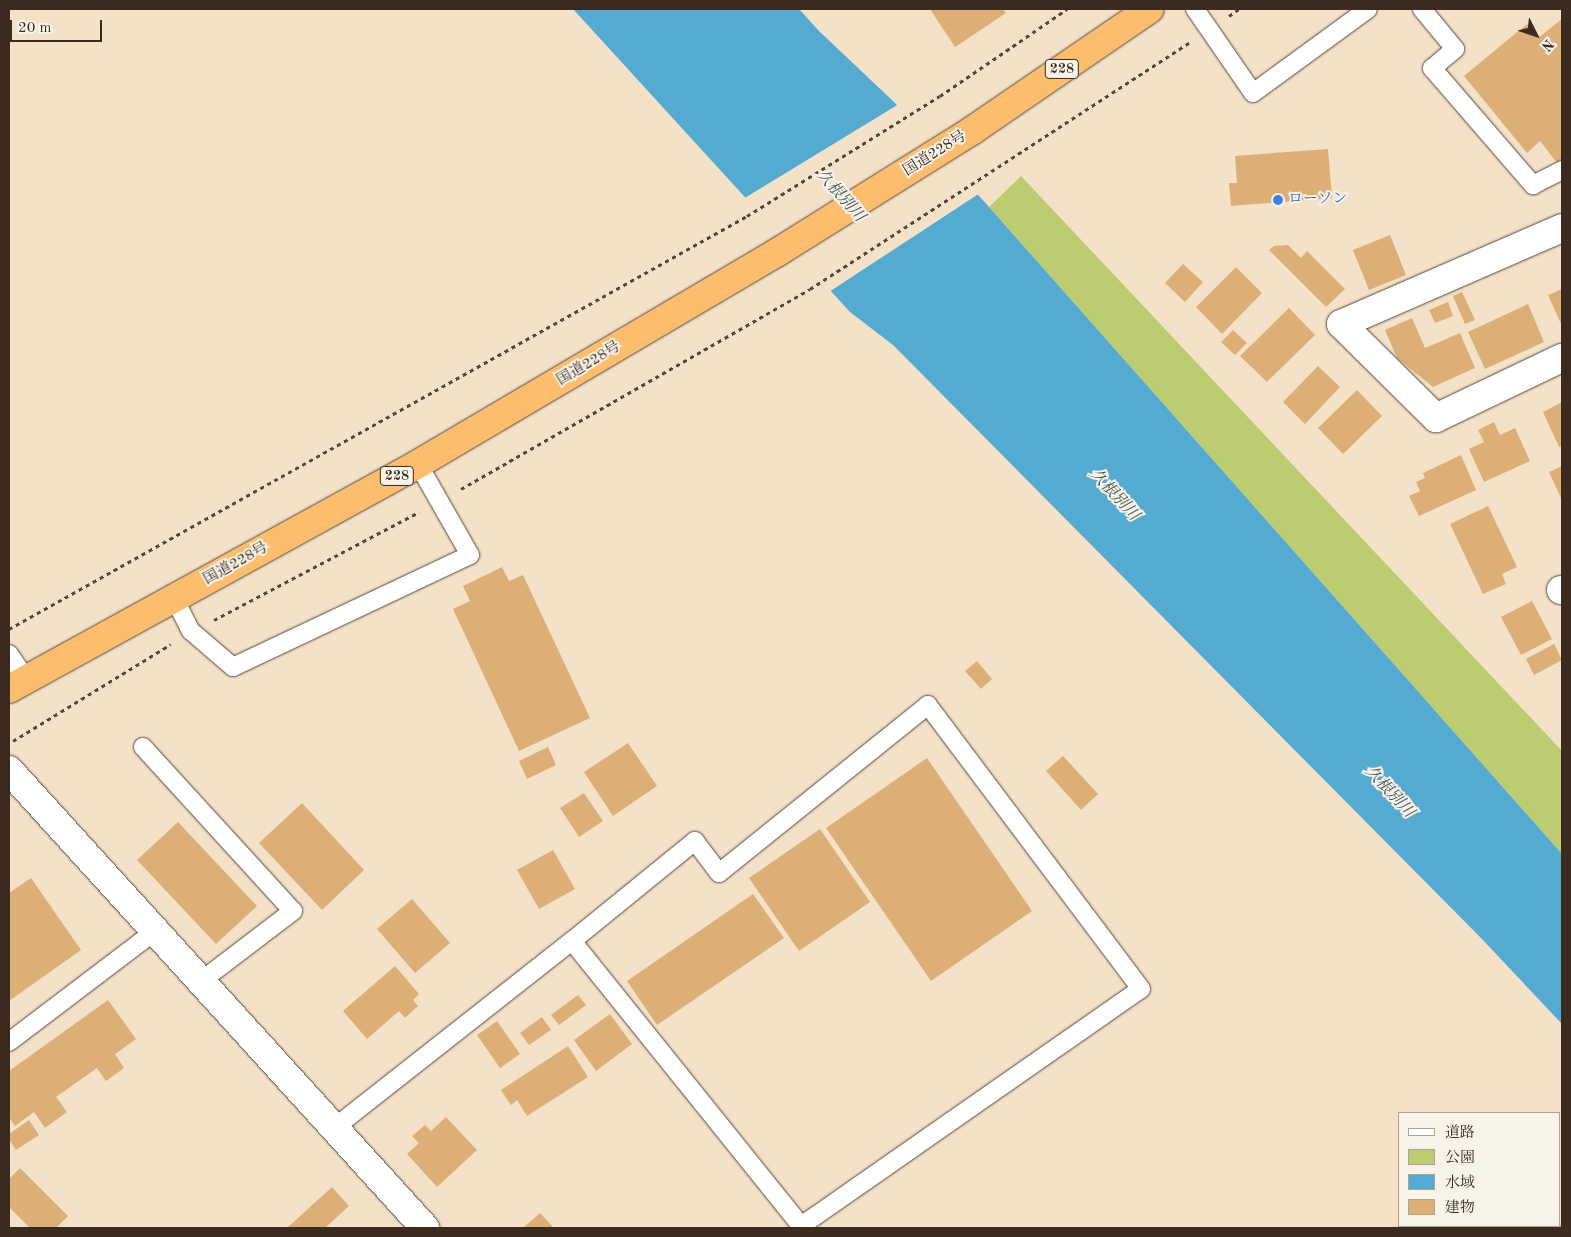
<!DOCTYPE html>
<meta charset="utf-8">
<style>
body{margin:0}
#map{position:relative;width:1571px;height:1237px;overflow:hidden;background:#f3e2c8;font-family:"Old Standard TT","Noto Serif JP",serif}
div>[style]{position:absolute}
.green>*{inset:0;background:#bbcd70}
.water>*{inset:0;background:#55aad1}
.pier>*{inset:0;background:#f3e2c8}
.building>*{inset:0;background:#dcaf76}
.path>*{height:3px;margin-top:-1.5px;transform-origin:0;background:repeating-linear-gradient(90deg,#574638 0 4px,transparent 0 8px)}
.roads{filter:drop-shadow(0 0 1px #574638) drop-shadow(0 0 1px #574638)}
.service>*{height:18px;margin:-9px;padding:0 9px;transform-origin:9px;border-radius:9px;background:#fff}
.minor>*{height:28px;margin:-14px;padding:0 14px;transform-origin:14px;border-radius:14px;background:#fff}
.tertiary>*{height:28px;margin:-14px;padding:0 14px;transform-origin:14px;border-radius:14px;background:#fff}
.trunk>*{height:28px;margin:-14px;padding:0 14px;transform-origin:14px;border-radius:14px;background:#fcbd6f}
.dots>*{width:14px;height:14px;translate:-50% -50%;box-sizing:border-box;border:2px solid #f7f3e8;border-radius:50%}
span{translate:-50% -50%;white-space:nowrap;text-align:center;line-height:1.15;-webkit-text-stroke:4px #f7f3e8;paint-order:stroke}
.shield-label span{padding:1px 4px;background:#f7f3e8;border:1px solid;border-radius:4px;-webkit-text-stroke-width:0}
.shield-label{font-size:14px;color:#3b2a1e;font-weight:700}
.street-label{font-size:15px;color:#3b2a1e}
.shop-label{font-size:15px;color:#366cbe}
.left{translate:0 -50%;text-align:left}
.water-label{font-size:16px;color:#44575d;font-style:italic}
.frame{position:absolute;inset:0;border:10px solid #3b2a1e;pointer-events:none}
.legend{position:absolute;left:1398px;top:1112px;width:162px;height:115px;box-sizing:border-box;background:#f7f3e8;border:1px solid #aca397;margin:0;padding:6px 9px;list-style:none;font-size:15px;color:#3b2a1e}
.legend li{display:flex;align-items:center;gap:10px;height:25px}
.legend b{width:25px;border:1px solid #aca397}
.north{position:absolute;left:1511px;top:10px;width:50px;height:50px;-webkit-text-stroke:4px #f7f3e8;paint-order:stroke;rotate:131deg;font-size:14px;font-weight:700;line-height:20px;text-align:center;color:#3b2a1e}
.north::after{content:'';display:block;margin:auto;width:18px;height:22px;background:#3b2a1e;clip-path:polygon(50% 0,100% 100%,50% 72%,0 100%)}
.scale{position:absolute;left:10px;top:20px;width:92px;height:22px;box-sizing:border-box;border:2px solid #3b2a1e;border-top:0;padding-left:6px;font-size:15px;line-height:18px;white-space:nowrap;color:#3b2a1e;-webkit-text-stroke:4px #f7f3e8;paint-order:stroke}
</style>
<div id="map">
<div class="green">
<i style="clip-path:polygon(1021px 176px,1562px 751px,1562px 854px,989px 207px)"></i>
</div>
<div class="water">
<i style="clip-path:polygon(573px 9px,799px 9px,819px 31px,894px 102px,989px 207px,1562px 854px,1562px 1024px,1480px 937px,893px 345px,850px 312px)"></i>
</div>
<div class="pier">
<i style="clip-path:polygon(899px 104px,980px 193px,829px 292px,743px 199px)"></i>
</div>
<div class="building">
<i style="clip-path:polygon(930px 9px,1003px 9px,1006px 13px,955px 47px)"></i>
<i style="clip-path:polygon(1562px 19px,1562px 161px,1558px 164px,1540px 141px,1527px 153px,1464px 76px,1527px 24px,1538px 38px)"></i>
<i style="clip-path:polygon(1328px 149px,1332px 198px,1231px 206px,1229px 183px,1237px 183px,1235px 156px)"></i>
<i style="clip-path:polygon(1390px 235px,1406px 275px,1369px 290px,1353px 250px)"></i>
<i style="clip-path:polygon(1288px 245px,1301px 258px,1307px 251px,1345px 289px,1326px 307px,1269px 250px,1274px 246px)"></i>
<i style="clip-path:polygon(1183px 264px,1203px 282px,1185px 302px,1165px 283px)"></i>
<i style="clip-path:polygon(1236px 267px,1262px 293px,1222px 334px,1196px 307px)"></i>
<i style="clip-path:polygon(1562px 289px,1562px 326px,1548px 295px)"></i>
<i style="clip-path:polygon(1462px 292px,1475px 320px,1465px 324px,1453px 296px)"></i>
<i style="clip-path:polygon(1448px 302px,1453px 316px,1435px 323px,1429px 310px)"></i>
<i style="clip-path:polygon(1528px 304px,1544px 342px,1485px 369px,1468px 332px)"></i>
<i style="clip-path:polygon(1289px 308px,1315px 335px,1267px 382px,1240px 356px)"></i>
<i style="clip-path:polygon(1412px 318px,1425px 348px,1460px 333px,1475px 368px,1433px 387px,1397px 358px,1385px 330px)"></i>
<i style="clip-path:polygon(1233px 330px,1247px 343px,1235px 355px,1221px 342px)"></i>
<i style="clip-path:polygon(1318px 366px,1340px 387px,1305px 424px,1283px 402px)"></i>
<i style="clip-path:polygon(1357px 390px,1382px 416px,1343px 454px,1318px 428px)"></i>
<i style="clip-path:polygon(1562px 402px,1562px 446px,1559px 447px,1543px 412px)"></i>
<i style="clip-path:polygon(1494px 422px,1500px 435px,1515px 428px,1530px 461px,1484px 482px,1469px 449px,1484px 442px,1478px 430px)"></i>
<i style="clip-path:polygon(1461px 455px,1476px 490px,1419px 516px,1409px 496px,1420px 491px,1416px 482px,1425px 478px,1423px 473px)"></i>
<i style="clip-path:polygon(1562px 466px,1562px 500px,1549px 472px)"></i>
<i style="clip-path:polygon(1488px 506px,1517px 567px,1502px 574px,1506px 584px,1483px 594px,1450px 524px)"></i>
<i style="clip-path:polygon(502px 567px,509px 581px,523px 575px,590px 718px,519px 751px,453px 609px,470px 601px,463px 586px)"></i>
<i style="clip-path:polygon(1532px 601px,1552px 639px,1521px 655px,1501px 617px)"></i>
<i style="clip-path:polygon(1554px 644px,1562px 660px,1534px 675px,1526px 659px)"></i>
<i style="clip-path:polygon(977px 661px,992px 679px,981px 689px,965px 671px)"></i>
<i style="clip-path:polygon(628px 743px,657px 786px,613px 816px,584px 772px)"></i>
<i style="clip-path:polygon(548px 747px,556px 765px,527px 779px,519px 761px)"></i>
<i style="clip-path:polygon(1063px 756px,1098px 794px,1081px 810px,1046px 771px)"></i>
<i style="clip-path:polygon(927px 758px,1032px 911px,931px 981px,826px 828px)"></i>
<i style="clip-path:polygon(584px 793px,603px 821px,579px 837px,560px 808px)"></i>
<i style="clip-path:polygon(302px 803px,364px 870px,322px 910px,259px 843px)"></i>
<i style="clip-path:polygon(178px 822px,257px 906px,216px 944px,137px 860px)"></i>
<i style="clip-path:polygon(820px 829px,870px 902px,799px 951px,749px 878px)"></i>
<i style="clip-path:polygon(553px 850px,575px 889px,539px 909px,517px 870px)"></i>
<i style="clip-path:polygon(31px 878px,81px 950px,9px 1001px,9px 893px)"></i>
<i style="clip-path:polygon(753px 894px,784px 938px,657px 1025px,627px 981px)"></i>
<i style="clip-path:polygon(412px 899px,450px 943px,415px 973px,377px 929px)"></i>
<i style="clip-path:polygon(395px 966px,419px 994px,413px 1000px,418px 1006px,405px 1018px,399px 1011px,367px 1039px,343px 1011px)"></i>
<i style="clip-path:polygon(578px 995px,586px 1005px,559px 1025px,551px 1015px)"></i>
<i style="clip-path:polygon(108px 1000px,136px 1039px,115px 1054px,124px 1068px,106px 1081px,97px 1068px,56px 1097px,67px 1112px,45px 1128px,34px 1112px,15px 1126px,9px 1117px,9px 1071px)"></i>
<i style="clip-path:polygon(610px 1014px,632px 1044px,596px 1071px,574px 1040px)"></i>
<i style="clip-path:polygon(542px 1017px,551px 1030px,529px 1045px,520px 1033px)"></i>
<i style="clip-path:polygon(497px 1021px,520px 1054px,500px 1068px,477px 1035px)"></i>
<i style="clip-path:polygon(568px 1046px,588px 1077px,527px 1116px,517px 1100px,511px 1105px,501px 1090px)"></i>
<i style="clip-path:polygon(446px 1117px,477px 1150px,437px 1187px,407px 1154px,419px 1143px,412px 1136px,425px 1125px,431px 1131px)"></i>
<i style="clip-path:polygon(29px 1120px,39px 1135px,16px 1150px,9px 1139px,9px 1134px)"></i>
<i style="clip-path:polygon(20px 1168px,68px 1216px,56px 1228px,30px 1228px,9px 1207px,9px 1179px)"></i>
<i style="clip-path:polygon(332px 1187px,349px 1206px,325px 1228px,287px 1228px)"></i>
<i style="clip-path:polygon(540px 1213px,554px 1228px,523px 1228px)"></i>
<i style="clip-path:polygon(1560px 1224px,1562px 1228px,1531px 1228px,1534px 1226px,1560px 1226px)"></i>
</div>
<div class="path">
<i style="left:1229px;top:16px;width:12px;rotate:-35deg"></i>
<i style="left:461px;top:489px;width:402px;rotate:-29.8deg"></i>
<i style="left:810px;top:289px;width:452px;rotate:-33deg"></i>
<i style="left:214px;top:620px;width:232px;rotate:-27.8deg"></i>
<i style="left:9px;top:629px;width:846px;rotate:-29.23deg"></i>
<i style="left:747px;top:216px;width:227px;rotate:-31.9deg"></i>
<i style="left:940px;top:96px;width:154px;rotate:-34.4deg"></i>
<i style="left:13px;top:741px;width:185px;rotate:-31.5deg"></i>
</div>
<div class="roads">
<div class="service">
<i style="left:1195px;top:9px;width:102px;rotate:55.4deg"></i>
<i style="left:1253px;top:93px;width:142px;rotate:-36.1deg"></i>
<i style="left:1422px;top:9px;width:52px;rotate:50.5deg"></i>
<i style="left:1455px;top:49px;width:30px;rotate:140deg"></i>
<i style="left:1432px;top:68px;width:155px;rotate:49.2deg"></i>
<i style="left:1533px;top:185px;width:33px;rotate:-27deg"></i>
<i style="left:174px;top:598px;width:37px;rotate:63deg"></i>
<i style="left:191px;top:631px;width:55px;rotate:40.6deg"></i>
<i style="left:233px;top:667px;width:262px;rotate:-25.3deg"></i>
<i style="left:470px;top:555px;width:105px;rotate:-119.7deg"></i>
<i style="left:9px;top:654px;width:30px;rotate:56deg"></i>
<i style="left:143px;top:747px;width:222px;rotate:47.6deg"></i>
<i style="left:293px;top:911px;width:116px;rotate:142.7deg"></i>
<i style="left:9px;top:1042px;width:183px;rotate:-37.2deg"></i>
<i style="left:334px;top:1128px;width:303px;rotate:-38.2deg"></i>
<i style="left:572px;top:941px;width:366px;rotate:51.2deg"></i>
<i style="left:801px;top:1226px;width:414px;rotate:-34.9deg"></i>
<i style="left:1141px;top:989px;width:355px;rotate:-126.9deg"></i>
<i style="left:928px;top:705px;width:268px;rotate:141.2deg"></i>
<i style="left:719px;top:873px;width:40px;rotate:-127deg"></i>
<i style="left:695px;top:841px;width:159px;rotate:140.9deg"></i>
</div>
<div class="minor">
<i style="left:1562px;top:228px;width:241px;rotate:156.5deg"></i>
<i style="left:1341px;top:324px;width:134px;rotate:44.7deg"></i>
<i style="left:1436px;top:418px;width:140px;rotate:-25.5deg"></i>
<i style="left:1561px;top:590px;width:1px"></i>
</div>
<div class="tertiary">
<i style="left:9px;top:770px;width:619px;rotate:47.75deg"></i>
</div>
<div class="trunk">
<i style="left:9px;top:689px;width:467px;rotate:-28.8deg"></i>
<i style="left:418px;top:464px;width:418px;rotate:-30.5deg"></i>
<i style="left:778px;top:252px;width:230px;rotate:-32deg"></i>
<i style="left:973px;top:130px;width:214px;rotate:-34.4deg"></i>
</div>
</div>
<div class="dots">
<i style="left:1278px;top:200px;background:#3f7fe0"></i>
</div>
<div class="shield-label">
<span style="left:1062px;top:69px">228</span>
<span style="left:397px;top:476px">228</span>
</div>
<div class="street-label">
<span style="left:935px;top:154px;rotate:-32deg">国道228号</span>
<span style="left:589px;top:364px;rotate:-31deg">国道228号</span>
<span style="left:236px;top:564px;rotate:-29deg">国道228号</span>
</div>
<div class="shop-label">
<span class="left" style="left:1288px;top:200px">ローソン</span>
</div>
<div class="water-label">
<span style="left:840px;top:196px;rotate:48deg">久根別川</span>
<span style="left:1114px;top:495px;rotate:47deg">久根別川</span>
<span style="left:1389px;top:792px;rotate:47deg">久根別川</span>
</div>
<div class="frame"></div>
<ul class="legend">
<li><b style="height:6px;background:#fff"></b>道路</li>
<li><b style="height:14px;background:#bbcd70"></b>公園</li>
<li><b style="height:14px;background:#55aad1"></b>水域</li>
<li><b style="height:14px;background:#dcaf76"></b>建物</li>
</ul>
<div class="north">N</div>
<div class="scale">20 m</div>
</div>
